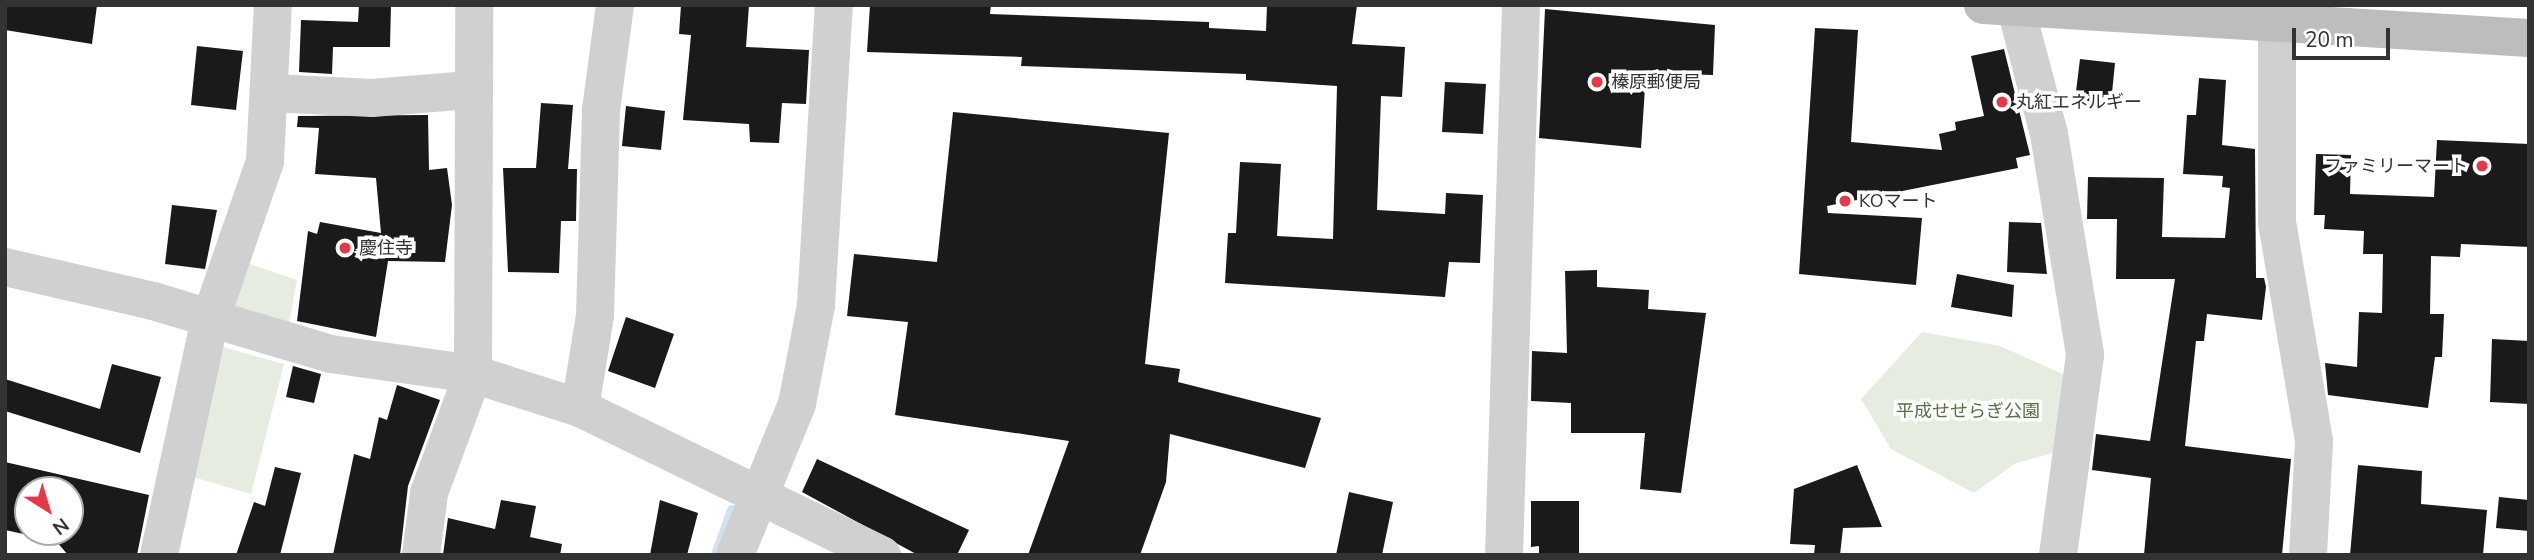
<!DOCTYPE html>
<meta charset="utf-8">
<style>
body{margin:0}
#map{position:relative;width:2534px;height:560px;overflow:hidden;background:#fff;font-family:"Nunito Sans","Noto Sans JP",sans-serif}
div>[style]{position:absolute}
.green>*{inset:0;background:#e6ecdf}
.stream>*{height:10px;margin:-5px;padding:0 5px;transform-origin:5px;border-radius:5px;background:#cfe2ee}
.building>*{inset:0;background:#1a1a1a}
.minor>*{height:38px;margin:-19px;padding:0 19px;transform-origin:19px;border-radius:19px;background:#d0d0d0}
.secondary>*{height:38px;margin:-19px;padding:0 19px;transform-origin:19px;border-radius:19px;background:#bdbdbd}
.dots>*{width:19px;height:19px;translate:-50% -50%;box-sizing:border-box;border:4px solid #fff;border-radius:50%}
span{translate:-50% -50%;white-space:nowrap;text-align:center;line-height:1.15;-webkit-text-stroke:7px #fff;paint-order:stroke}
.poi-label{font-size:18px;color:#333}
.left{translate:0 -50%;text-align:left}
.right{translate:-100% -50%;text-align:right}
.park-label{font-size:18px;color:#56703f}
.frame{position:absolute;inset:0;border:7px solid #333;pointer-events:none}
.north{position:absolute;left:14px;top:476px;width:70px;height:70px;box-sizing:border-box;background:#fff;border:2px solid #adadad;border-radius:50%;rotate:143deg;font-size:19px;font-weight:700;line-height:28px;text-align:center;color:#333}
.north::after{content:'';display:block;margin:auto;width:24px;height:32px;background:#e63946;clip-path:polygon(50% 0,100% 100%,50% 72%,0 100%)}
.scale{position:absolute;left:2292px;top:28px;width:98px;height:32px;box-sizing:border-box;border:4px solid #333;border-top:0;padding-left:9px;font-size:21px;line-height:24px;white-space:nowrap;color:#333;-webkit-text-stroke:5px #fff;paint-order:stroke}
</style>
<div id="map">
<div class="green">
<i style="clip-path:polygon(238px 260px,297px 280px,288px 329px,219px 319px)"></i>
<i style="clip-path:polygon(1922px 332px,2000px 346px,2065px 375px,2058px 451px,2014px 464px,1974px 493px,1891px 449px,1861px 399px)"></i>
<i style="clip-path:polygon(219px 346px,284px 364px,251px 494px,183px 474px)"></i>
</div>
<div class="stream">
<i style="left:716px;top:555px;width:48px;rotate:-70.4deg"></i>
</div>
<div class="building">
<i style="clip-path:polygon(5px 5px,97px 5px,92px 44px,5px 30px)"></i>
<i style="clip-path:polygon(359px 5px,391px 5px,390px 47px,333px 47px,332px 74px,299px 72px,301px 20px,358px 22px)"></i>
<i style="clip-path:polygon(681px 5px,749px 5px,746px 47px,809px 50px,806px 104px,782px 103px,779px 143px,750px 142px,749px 124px,683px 120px,691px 35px,679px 34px)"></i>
<i style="clip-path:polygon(870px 5px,991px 5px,990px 14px,1209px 22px,1209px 28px,1266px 31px,1267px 5px,1357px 5px,1352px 44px,1405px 47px,1402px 97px,1381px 96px,1377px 210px,1445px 214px,1446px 193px,1483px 195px,1480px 263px,1449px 262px,1445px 297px,1225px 283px,1228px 233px,1236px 233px,1240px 162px,1281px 164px,1277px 236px,1333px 239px,1337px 86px,1246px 80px,1246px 74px,1021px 66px,1022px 57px,867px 52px)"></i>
<i style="clip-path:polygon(1545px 9px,1715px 25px,1713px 75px,1646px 73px,1641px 148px,1539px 138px)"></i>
<i style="clip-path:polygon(1815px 28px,1858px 30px,1851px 142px,1942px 150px,1939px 134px,1956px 130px,1955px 122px,1984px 116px,1971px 56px,2004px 49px,2030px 155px,2016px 158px,2018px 168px,1827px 206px,1828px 213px,1922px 218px,1916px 285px,1799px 274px)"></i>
<i style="clip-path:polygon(197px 46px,243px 51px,236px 110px,191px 105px)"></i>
<i style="clip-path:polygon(2080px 59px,2115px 63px,2111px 103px,2075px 100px)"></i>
<i style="clip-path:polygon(2199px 78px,2226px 80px,2222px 145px,2255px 149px,2256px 278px,2264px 278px,2266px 287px,2262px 320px,2207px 314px,2204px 341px,2196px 341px,2185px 446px,2291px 459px,2282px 555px,2144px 555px,2151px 478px,2092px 470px,2096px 434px,2150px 441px,2175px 279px,2116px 279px,2117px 219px,2087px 219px,2088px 177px,2164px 178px,2162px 237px,2225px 238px,2230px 188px,2222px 187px,2223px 176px,2183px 174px,2187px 115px,2196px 115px)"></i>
<i style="clip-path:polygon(1445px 82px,1486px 84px,1483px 134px,1442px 132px)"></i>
<i style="clip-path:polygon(541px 103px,573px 105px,568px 169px,577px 169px,576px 221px,561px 221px,559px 273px,508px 272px,503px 168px,536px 168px)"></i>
<i style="clip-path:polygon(626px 106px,665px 111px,661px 150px,622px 146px)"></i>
<i style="clip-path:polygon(953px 112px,1169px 133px,1145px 364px,1180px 369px,1178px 382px,1321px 418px,1305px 468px,1170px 434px,1166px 482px,1140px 555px,1028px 555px,1069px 441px,895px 415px,908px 322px,847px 316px,854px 254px,937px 262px)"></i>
<i style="clip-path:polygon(428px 115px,429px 170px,447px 168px,452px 205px,445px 262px,388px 261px,376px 337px,297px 321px,308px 231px,317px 234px,320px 222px,381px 233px,376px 178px,315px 174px,319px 128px,297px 127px,298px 116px)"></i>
<i style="clip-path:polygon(2437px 140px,2529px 144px,2529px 247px,2461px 244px,2460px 257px,2431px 256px,2430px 314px,2444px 314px,2442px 357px,2435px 357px,2428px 408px,2328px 395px,2325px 363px,2357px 367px,2359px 312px,2382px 313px,2383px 254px,2363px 254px,2364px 231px,2324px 229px,2325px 215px,2314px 215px,2316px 154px,2351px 155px,2350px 194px,2434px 197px)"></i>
<i style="clip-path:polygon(172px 205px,217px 210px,205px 269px,165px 264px)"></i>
<i style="clip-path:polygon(2009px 222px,2041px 223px,2047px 274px,2007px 272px)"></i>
<i style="clip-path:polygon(1597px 270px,1597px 287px,1649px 290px,1648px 309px,1706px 313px,1681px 493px,1640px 489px,1645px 433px,1571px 433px,1571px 403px,1531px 401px,1532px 351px,1567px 353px,1565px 271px)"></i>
<i style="clip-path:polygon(1957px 274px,2014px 285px,2012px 317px,1951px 307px)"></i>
<i style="clip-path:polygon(626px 317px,674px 334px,655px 388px,608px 371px)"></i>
<i style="clip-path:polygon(2492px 339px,2529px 341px,2529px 404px,2490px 402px)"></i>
<i style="clip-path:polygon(112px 364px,161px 377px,140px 453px,5px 411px,5px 379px,100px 409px)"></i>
<i style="clip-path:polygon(293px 366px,321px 374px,314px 403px,286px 397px)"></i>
<i style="clip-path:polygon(397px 385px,440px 400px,408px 486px,400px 555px,333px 555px,354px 454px,370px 459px,379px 417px,387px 420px)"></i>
<i style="clip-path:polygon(817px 459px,969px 530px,957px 555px,918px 555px,802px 492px)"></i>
<i style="clip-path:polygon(evenodd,5px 462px,149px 495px,137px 555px,68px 555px,56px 541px,5px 530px,5px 462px,28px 490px,70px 490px,70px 532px,28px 532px,28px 490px)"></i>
<i style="clip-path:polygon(1857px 465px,1882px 527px,1843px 528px,1840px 555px,1814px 555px,1815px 545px,1790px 544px,1794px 489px)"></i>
<i style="clip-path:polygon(2358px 465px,2422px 471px,2421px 504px,2487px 510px,2483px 555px,2350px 555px)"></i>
<i style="clip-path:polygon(275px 467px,301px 473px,280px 555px,236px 555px,254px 502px,265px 506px)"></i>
<i style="clip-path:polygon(1349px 492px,1393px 502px,1382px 555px,1336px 555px)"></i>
<i style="clip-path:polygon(2499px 497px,2529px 500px,2529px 531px,2496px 528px)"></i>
<i style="clip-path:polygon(501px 500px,536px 506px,530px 537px,562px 544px,560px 555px,443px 555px,448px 518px,495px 529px)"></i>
<i style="clip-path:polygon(660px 500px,698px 513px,687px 555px,650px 555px)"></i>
<i style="clip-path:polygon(1531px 501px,1579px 501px,1579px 555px,1539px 555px,1539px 546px,1531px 547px)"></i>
</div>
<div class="minor">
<i style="left:2015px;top:5px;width:133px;rotate:75.2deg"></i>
<i style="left:2049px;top:134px;width:224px;rotate:80.7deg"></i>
<i style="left:2085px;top:355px;width:202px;rotate:97.7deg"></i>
<i style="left:2277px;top:5px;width:217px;rotate:90deg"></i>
<i style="left:2277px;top:222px;width:222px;rotate:80.4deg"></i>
<i style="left:2314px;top:441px;width:114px;rotate:93deg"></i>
<i style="left:271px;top:93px;width:101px;rotate:2.8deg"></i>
<i style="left:372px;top:98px;width:98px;rotate:-4.7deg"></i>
<i style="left:5px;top:267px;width:152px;rotate:12.9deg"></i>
<i style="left:153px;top:301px;width:186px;rotate:16.6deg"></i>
<i style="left:331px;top:354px;width:143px;rotate:8deg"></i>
<i style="left:473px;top:374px;width:112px;rotate:17.6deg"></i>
<i style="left:580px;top:408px;width:336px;rotate:26deg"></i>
<i style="left:580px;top:408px;width:94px;rotate:-80.8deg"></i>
<i style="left:595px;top:315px;width:205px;rotate:-88.3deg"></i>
<i style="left:601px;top:110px;width:106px;rotate:-82.4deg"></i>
<i style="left:159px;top:555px;width:237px;rotate:-77.8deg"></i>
<i style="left:209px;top:323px;width:171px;rotate:-70.9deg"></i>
<i style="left:265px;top:161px;width:156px;rotate:-87.1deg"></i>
<i style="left:421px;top:555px;width:63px;rotate:-82.6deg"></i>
<i style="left:429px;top:493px;width:127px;rotate:-69.7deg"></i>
<i style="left:473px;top:374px;width:369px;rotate:-89.8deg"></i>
<i style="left:735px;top:555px;width:163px;rotate:-67.7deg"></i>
<i style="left:797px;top:404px;width:101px;rotate:-79.1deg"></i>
<i style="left:816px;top:305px;width:301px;rotate:-86.6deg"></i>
<i style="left:1504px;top:555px;width:550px;rotate:-88.23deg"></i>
</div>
<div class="secondary">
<i style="left:1983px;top:5px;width:547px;rotate:3.46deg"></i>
</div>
<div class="dots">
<i style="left:1597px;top:82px;background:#e63946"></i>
<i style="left:2002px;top:102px;background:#e63946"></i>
<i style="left:2482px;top:166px;background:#e63946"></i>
<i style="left:1845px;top:201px;background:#e63946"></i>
<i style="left:345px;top:248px;background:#e63946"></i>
</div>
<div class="poi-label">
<span class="left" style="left:1611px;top:82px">榛原郵便局</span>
<span class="left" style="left:2016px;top:102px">丸紅エネルギー</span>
<span class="right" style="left:2468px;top:166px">ファミリーマート</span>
<span class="left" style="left:1859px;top:201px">KOマート</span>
<span class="left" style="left:359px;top:248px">慶住寺</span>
</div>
<div class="park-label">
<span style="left:1968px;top:411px">平成せせらぎ公園</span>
</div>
<div class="frame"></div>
<div class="north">N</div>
<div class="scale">20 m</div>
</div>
